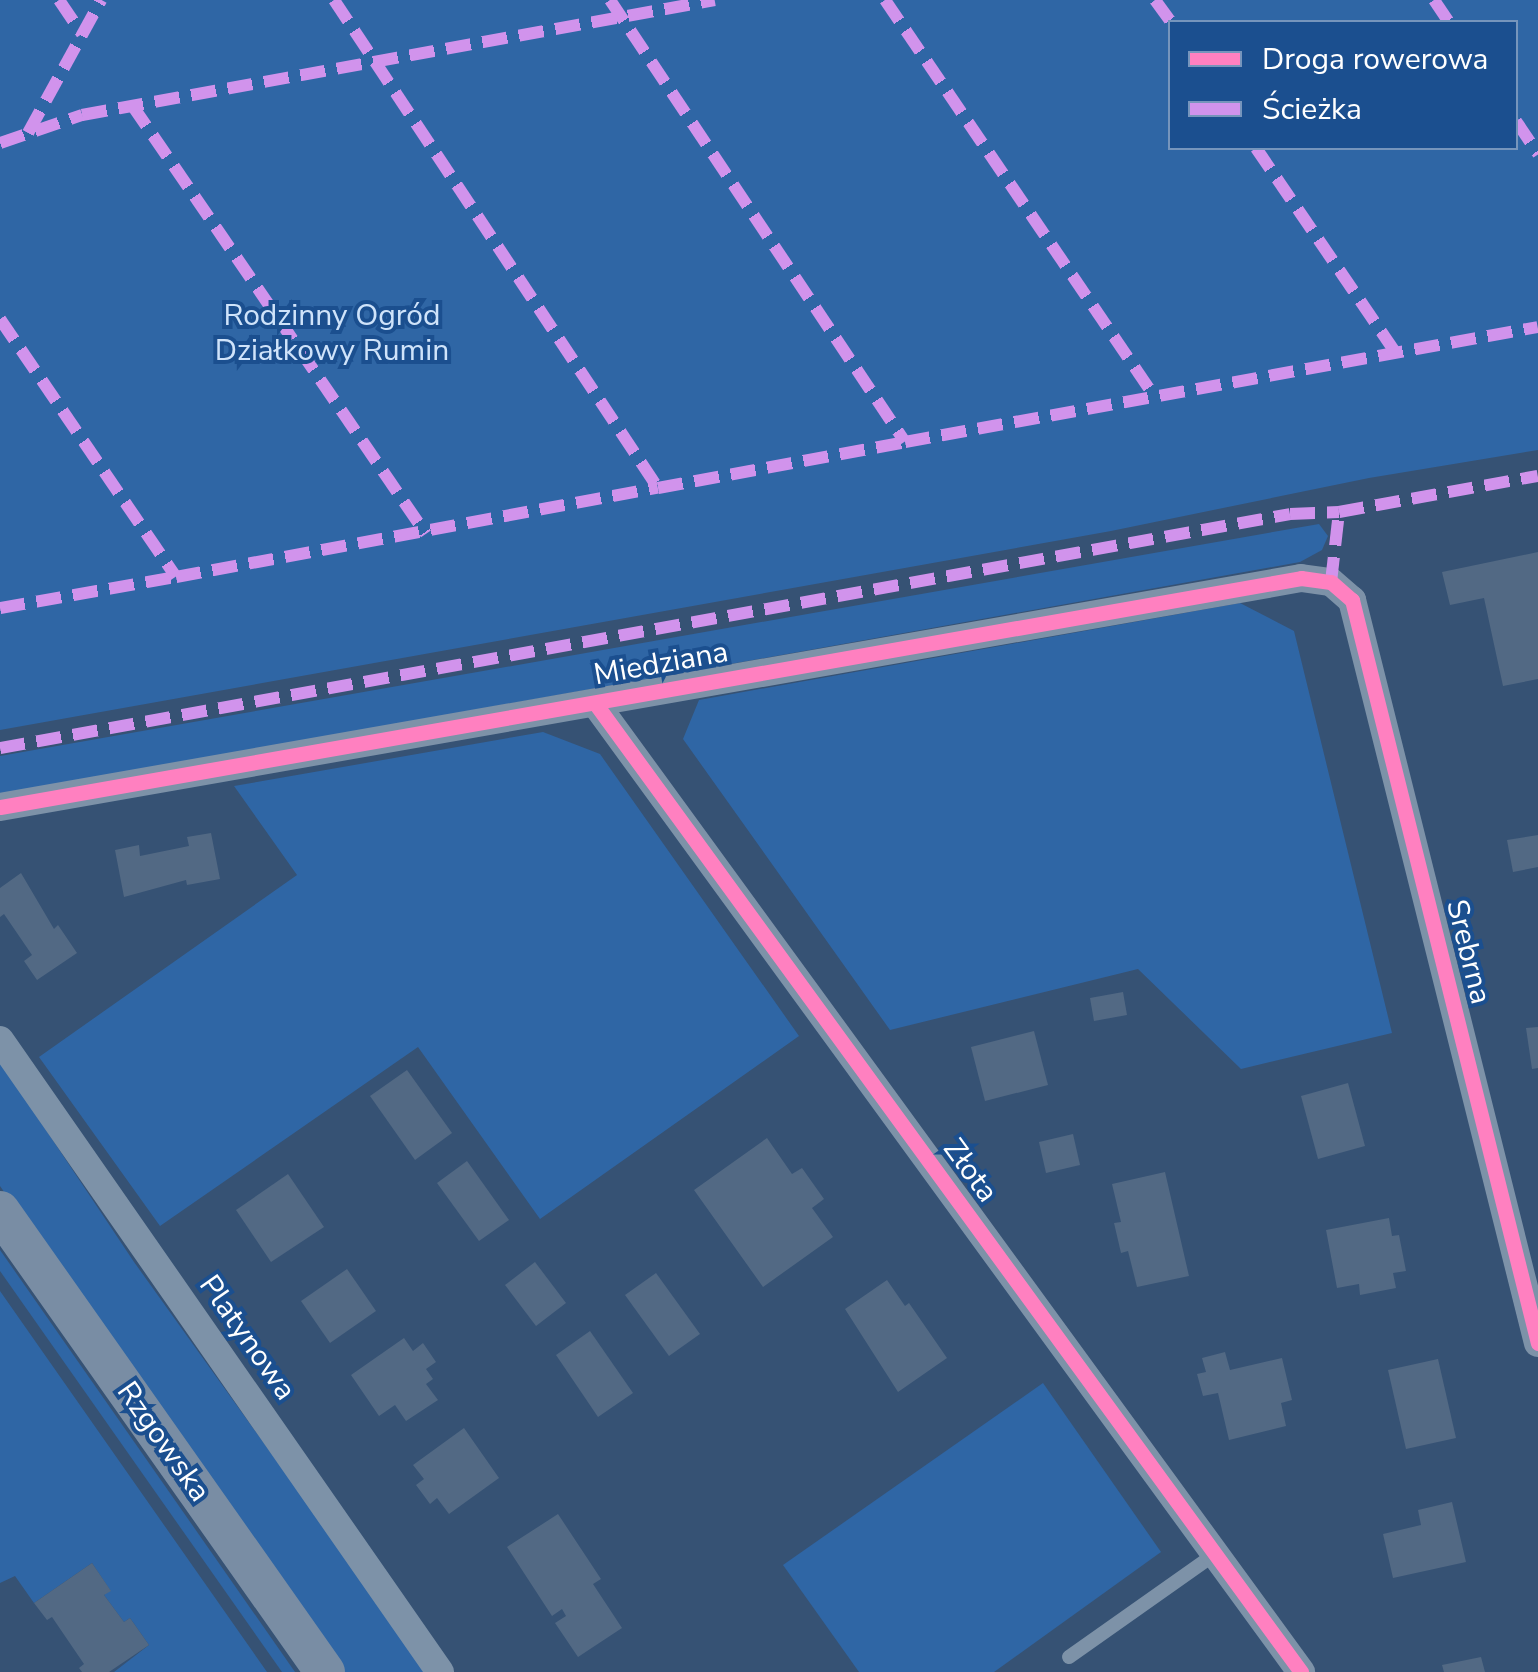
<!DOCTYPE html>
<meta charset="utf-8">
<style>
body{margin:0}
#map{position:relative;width:1538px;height:1672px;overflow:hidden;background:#365274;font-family:"Nunito Sans",sans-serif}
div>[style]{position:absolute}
.green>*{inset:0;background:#2f66a5}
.building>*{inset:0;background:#526984}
.lane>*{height:14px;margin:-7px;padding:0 7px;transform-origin:7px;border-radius:7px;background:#7d92a8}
.street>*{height:28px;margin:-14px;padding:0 14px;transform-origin:14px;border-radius:14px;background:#7d92a8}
.secondary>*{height:40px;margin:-20px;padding:0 20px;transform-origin:20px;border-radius:20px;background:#798da4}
.quiet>*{height:12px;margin-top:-6px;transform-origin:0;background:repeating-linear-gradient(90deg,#d193ec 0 25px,transparent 0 37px)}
.cycleway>*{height:15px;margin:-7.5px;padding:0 7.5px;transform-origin:7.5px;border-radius:7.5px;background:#ff80c0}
span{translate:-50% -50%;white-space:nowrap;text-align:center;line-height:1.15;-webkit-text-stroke:8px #1b4f8f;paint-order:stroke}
.park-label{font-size:30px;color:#cfe3fa}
.street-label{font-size:30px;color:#fff}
.legend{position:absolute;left:1168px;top:20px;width:350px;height:130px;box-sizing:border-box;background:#1b4f8f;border:2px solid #7695bc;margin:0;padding:12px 18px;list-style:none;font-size:30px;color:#fff}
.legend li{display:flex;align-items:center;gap:20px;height:50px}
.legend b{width:50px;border:2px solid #7695bc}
</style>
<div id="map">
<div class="green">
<i style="clip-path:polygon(evenodd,0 0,1538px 0,1538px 450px,1369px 478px,1111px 531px,0 730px,0 0,1170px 22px,1516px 22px,1516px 148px,1170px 148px,1170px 22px)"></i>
<i style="clip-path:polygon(1319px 524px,1328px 536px,1322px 550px,1300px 562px,0 795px,0 756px)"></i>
<i style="clip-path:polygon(1240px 603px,1294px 631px,1392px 1033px,1241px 1069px,1138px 969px,890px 1030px,683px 739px,699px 700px)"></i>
<i style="clip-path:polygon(543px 732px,600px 754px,799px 1036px,540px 1219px,418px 1047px,160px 1226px,39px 1057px,297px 875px,234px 786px)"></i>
<i style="clip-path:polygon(0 1061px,134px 1262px,428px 1672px,340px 1672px,307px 1625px,0 1186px)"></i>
<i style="clip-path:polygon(0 1250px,295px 1672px,282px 1672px,0 1271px)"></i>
<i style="clip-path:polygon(0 1291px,267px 1672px,114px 1672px,149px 1645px,130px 1618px,124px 1622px,104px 1595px,110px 1590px,92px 1563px,34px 1603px,15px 1576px,0 1583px)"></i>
<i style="clip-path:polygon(1043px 1383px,1161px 1552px,994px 1672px,859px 1672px,783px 1565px)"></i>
</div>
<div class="building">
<i style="clip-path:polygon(1538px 552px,1538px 679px,1503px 686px,1484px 598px,1450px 605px,1442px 572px)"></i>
<i style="clip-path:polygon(211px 833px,220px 879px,187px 885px,186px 880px,124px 897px,115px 850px,139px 845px,140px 856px,189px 846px,187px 837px)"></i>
<i style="clip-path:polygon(1538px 835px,1538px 867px,1513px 872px,1507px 840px)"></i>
<i style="clip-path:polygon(21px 873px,54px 929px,58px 925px,77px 953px,37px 980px,24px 961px,32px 955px,4px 914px,0 917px,0 888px)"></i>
<i style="clip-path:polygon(1123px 992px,1127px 1015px,1094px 1021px,1090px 998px)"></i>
<i style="clip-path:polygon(1538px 1027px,1538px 1068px,1532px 1069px,1526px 1028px)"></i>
<i style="clip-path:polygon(1034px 1031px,1048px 1085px,985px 1101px,971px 1047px)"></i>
<i style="clip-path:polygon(407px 1070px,452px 1133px,415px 1160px,370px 1096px)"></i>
<i style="clip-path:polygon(1348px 1083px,1365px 1146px,1318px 1159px,1301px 1096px)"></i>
<i style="clip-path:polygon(1073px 1134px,1080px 1165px,1046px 1173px,1039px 1142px)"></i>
<i style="clip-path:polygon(767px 1138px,792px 1174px,802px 1168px,824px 1199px,812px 1208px,833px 1237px,763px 1287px,694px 1190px)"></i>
<i style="clip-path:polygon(467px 1161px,509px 1220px,479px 1241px,437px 1183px)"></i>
<i style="clip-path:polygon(1165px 1172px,1189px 1276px,1137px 1287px,1128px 1251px,1121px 1253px,1114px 1223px,1121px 1222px,1112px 1184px)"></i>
<i style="clip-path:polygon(288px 1174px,324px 1227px,271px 1262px,236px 1210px)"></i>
<i style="clip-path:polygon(1389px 1218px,1392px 1236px,1399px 1235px,1406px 1271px,1393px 1273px,1396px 1288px,1360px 1295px,1359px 1284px,1337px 1288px,1326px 1230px)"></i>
<i style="clip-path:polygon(535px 1262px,566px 1303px,536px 1326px,505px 1285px)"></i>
<i style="clip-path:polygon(347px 1269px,376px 1311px,330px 1343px,301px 1301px)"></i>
<i style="clip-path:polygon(656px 1273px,700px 1334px,669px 1356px,625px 1295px)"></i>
<i style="clip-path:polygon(887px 1280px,905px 1306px,909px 1303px,947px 1358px,898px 1392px,845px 1309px)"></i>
<i style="clip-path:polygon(590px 1331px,633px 1393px,598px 1417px,556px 1355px)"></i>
<i style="clip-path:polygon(404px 1338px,413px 1351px,423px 1343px,436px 1362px,426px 1369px,433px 1379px,426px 1384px,438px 1400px,406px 1421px,395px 1405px,379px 1416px,351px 1375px)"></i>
<i style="clip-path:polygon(1225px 1352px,1230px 1370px,1282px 1358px,1292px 1400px,1281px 1403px,1286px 1426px,1229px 1440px,1218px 1393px,1203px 1396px,1197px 1374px,1206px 1372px,1202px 1358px)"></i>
<i style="clip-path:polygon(1438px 1359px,1456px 1438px,1406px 1449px,1388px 1370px)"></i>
<i style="clip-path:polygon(464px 1428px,499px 1478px,449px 1514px,437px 1498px,430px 1504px,416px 1485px,424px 1479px,413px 1465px)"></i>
<i style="clip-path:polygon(1452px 1502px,1466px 1562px,1393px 1578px,1383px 1534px,1421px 1525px,1418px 1510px)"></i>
<i style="clip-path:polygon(558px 1514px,601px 1579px,593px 1584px,622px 1628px,578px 1657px,555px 1623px,566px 1616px,562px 1609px,552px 1616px,507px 1547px)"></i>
<i style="clip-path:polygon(92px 1563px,111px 1591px,104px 1595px,124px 1622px,130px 1618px,149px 1645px,109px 1672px,82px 1672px,79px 1668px,84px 1664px,52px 1617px,47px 1620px,34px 1603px)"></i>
<i style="clip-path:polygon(1481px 1657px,1485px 1672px,1444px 1672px,1442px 1665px)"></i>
</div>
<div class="lane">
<i style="left:1069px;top:1657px;width:179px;rotate:-35.2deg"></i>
</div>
<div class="street">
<i style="left:595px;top:703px;width:1199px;rotate:53.92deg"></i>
<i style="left:0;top:807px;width:1321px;rotate:-9.98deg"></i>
<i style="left:1301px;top:578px;width:30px;rotate:8deg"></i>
<i style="left:1331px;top:582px;width:28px;rotate:41deg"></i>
<i style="left:1352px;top:600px;width:766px;rotate:75.95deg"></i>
<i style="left:0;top:1040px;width:770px;rotate:55.15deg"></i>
</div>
<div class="secondary">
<i style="left:0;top:1211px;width:564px;rotate:54.82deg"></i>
</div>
<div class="quiet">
<i style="left:59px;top:0;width:41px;rotate:55.9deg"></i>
<i style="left:334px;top:0;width:586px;rotate:56.42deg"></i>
<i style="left:658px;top:488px;width:251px;rotate:-10.5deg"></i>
<i style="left:610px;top:0;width:531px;rotate:56.28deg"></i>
<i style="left:905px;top:442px;width:643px;rotate:-10.3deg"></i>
<i style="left:885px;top:0;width:480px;rotate:55.8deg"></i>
<i style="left:1155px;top:0;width:27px;rotate:54deg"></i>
<i style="left:1434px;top:0;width:27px;rotate:56deg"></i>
<i style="left:132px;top:105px;width:520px;rotate:55.58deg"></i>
<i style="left:1516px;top:121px;width:40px;rotate:56deg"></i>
<i style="left:28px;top:133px;width:152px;rotate:-61.2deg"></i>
<i style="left:0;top:143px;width:87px;rotate:-18.9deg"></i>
<i style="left:82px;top:115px;width:643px;rotate:-10.3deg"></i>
<i style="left:1256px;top:148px;width:247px;rotate:55.7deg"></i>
<i style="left:0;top:319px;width:312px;rotate:55.7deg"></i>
<i style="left:176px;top:577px;width:490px;rotate:-10.5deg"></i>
<i style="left:1331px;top:582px;width:70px;rotate:-83.5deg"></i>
<i style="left:1339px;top:512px;width:202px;rotate:-10.3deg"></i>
<i style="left:0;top:608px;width:179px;rotate:-10deg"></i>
<i style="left:0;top:748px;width:1311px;rotate:-10.28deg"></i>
<i style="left:1290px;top:514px;width:49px;rotate:-2.3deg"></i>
</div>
<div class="cycleway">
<i style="left:595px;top:703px;width:1199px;rotate:53.92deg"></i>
<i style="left:0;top:807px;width:1321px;rotate:-9.98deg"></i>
<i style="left:1301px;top:578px;width:30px;rotate:8deg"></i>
<i style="left:1331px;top:582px;width:28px;rotate:41deg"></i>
<i style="left:1352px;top:600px;width:766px;rotate:75.95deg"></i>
</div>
<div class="park-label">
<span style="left:332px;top:333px">Rodzinny Ogród<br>Działkowy Rumin</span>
</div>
<div class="street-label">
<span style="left:661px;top:664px;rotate:-10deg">Miedziana</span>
<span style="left:1468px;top:952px;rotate:76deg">Srebrna</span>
<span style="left:970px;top:1171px;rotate:54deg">Złota</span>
<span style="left:247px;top:1338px;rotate:55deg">Platynowa</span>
<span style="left:163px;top:1442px;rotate:55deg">Rzgowska</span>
</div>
<ul class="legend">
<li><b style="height:12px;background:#ff80c0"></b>Droga rowerowa</li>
<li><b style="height:12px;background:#d193ec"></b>Ścieżka</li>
</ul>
</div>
